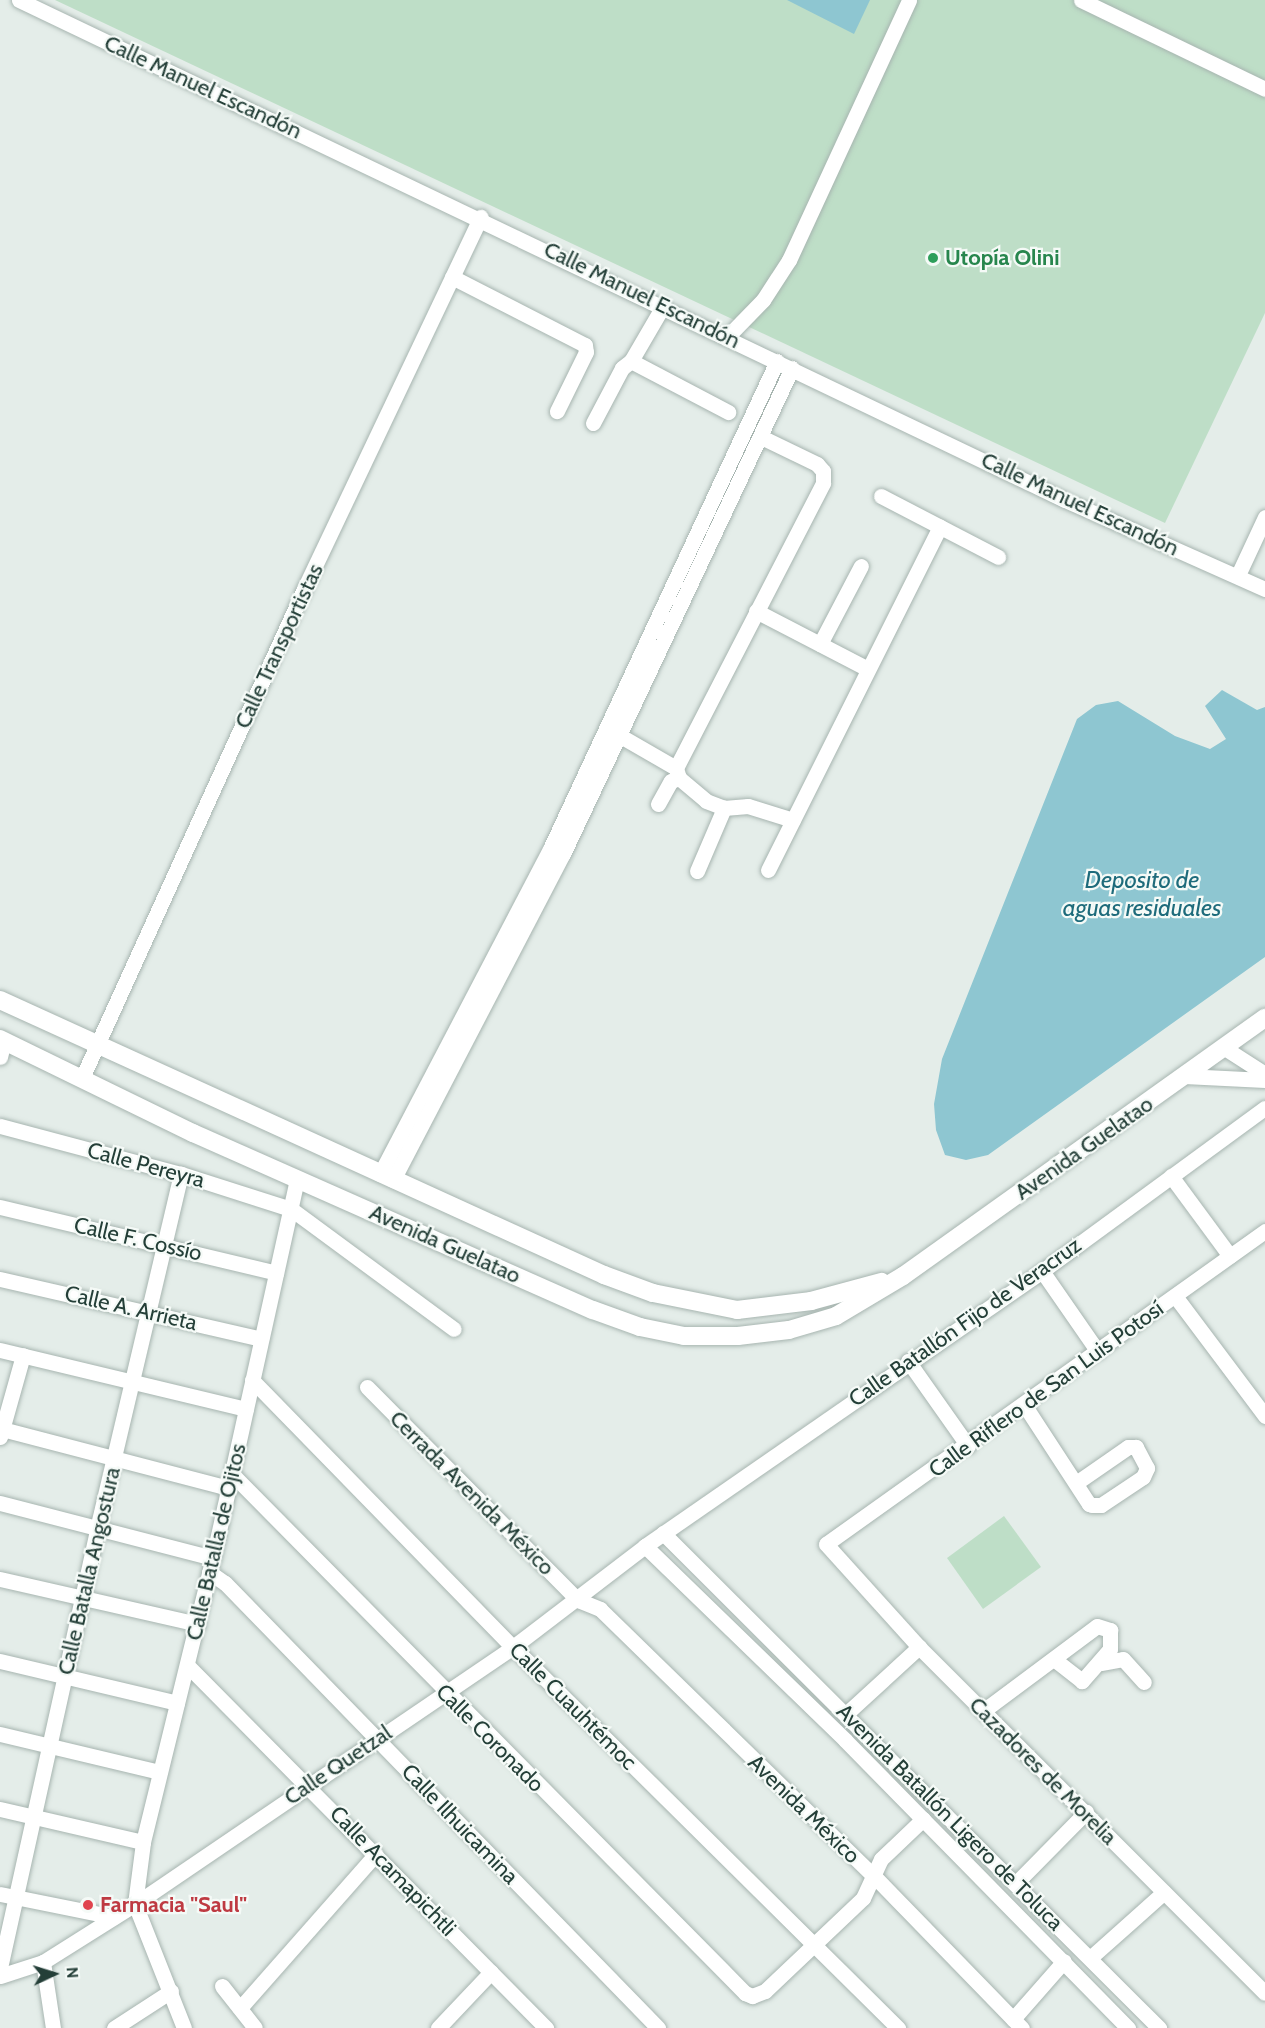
<!DOCTYPE html>
<meta charset="utf-8">
<style>
body{margin:0}
#map{position:relative;width:1265px;height:2028px;overflow:hidden;background:#e4ede9;font-family:Cabin,sans-serif}
div>[style]{position:absolute}
.green>*{inset:0;background:#bedec7}
.water>*{inset:0;background:#8ec6d1}
.roads{filter:drop-shadow(0 0 2px #a7b5b0) drop-shadow(0 0 2px #a7b5b0)}
.minor>*{height:15px;margin:-7.5px;padding:0 7.5px;transform-origin:7.5px;border-radius:7.5px;background:#fff}
.secondary>*{height:18px;margin:-9px;padding:0 9px;transform-origin:9px;border-radius:9px;background:#fff}
.dots>*{width:16px;height:16px;translate:-50% -50%;box-sizing:border-box;border:3px solid #f5faf7;border-radius:50%}
span{translate:-50% -50%;white-space:nowrap;text-align:center;line-height:1.15;-webkit-text-stroke:4.5px #f5faf7;paint-order:stroke}
.street-label{font-size:22px;color:#243f38}
.leisure-label{font-size:22px;color:#27864d;font-weight:700}
.left{translate:0 -50%;text-align:left}
.health-label{font-size:22px;color:#be3a42;font-weight:700}
.water-label{font-size:24px;color:#1e6b7b;font-style:italic}
.north{position:absolute;left:24px;top:1944px;width:60px;height:60px;-webkit-text-stroke:4px #f5faf7;paint-order:stroke;rotate:86deg;font-size:16px;font-weight:700;line-height:24px;text-align:center;color:#243f38}
.north::after{content:'';display:block;margin:auto;width:21px;height:27px;background:#243f38;clip-path:polygon(50% 0,100% 100%,50% 72%,0 100%)}
</style>
<div id="map">
<div class="green">
<i style="clip-path:polygon(55px 0,1265px 0,1265px 313px,1165px 523px)"></i>
<i style="clip-path:polygon(1004px 1516px,1041px 1567px,983px 1609px,947px 1558px)"></i>
</div>
<div class="water">
<i style="clip-path:polygon(787px 0,870px 0,854px 34px)"></i>
<i style="clip-path:polygon(1222px 690px,1257px 710px,1265px 707px,1265px 957px,988px 1155px,966px 1160px,945px 1155px,936px 1130px,934px 1104px,942px 1059px,1077px 719px,1096px 705px,1118px 701px,1175px 736px,1210px 749px,1226px 739px,1205px 706px)"></i>
</div>
<div class="roads">
<div class="minor">
<i style="left:19px;top:0;width:1159px;rotate:25.55deg"></i>
<i style="left:1065px;top:500px;width:219px;rotate:24deg"></i>
<i style="left:1081px;top:0;width:204px;rotate:25.8deg"></i>
<i style="left:452px;top:277px;width:149px;rotate:27.1deg"></i>
<i style="left:585px;top:345px;width:7px;rotate:82deg"></i>
<i style="left:586px;top:352px;width:66px;rotate:116.2deg"></i>
<i style="left:727px;top:337px;width:52px;rotate:-45.8deg"></i>
<i style="left:763px;top:300px;width:48px;rotate:-57deg"></i>
<i style="left:789px;top:260px;width:286px;rotate:-65.2deg"></i>
<i style="left:631px;top:361px;width:110px;rotate:27.7deg"></i>
<i style="left:593px;top:423px;width:62px;rotate:-62.2deg"></i>
<i style="left:622px;top:368px;width:11px;rotate:-38deg"></i>
<i style="left:631px;top:361px;width:64px;rotate:-59.8deg"></i>
<i style="left:881px;top:496px;width:132px;rotate:27.5deg"></i>
<i style="left:1238px;top:575px;width:64px;rotate:-65deg"></i>
<i style="left:756px;top:611px;width:126px;rotate:27.4deg"></i>
<i style="left:820px;top:644px;width:88px;rotate:-62.3deg"></i>
<i style="left:610px;top:730px;width:76px;rotate:29.9deg"></i>
<i style="left:679px;top:778px;width:35px;rotate:40deg"></i>
<i style="left:706px;top:801px;width:19px;rotate:21deg"></i>
<i style="left:658px;top:804px;width:26px;rotate:-61deg"></i>
<i style="left:671px;top:781px;width:9px;rotate:-21deg"></i>
<i style="left:679px;top:778px;width:10px;rotate:-107deg"></i>
<i style="left:676px;top:768px;width:321px;rotate:-62.7deg"></i>
<i style="left:823px;top:483px;width:12px;rotate:-90deg"></i>
<i style="left:823px;top:471px;width:9px;rotate:-131deg"></i>
<i style="left:817px;top:464px;width:62px;rotate:-154.3deg"></i>
<i style="left:768px;top:870px;width:384px;rotate:-63.4deg"></i>
<i style="left:697px;top:871px;width:69px;rotate:-66.8deg"></i>
<i style="left:724px;top:808px;width:24px;rotate:-5deg"></i>
<i style="left:748px;top:806px;width:47px;rotate:17.3deg"></i>
<i style="left:1223px;top:1047px;width:50px;rotate:32.7deg"></i>
<i style="left:0;top:1057px;width:16px;rotate:-76deg"></i>
<i style="left:1184px;top:1076px;width:81px;rotate:2.8deg"></i>
<i style="left:82px;top:1078px;width:537px;rotate:-65.58deg"></i>
<i style="left:304px;top:589px;width:412px;rotate:-64.6deg"></i>
<i style="left:0;top:1126px;width:187px;rotate:14.9deg"></i>
<i style="left:181px;top:1174px;width:115px;rotate:17.7deg"></i>
<i style="left:291px;top:1209px;width:202px;rotate:36.4deg"></i>
<i style="left:380px;top:1174px;width:367px;rotate:-62.4deg"></i>
<i style="left:550px;top:849px;width:538px;rotate:-65.05deg"></i>
<i style="left:1171px;top:1176px;width:99px;rotate:53.6deg"></i>
<i style="left:393px;top:1180px;width:368px;rotate:-62.5deg"></i>
<i style="left:563px;top:854px;width:537px;rotate:-64.77deg"></i>
<i style="left:0;top:1207px;width:284px;rotate:13.4deg"></i>
<i style="left:1265px;top:1231px;width:539px;rotate:144.51deg"></i>
<i style="left:826px;top:1544px;width:139px;rotate:47.9deg"></i>
<i style="left:919px;top:1647px;width:489px;rotate:45deg"></i>
<i style="left:1042px;top:1271px;width:98px;rotate:55.3deg"></i>
<i style="left:0;top:1279px;width:268px;rotate:12.9deg"></i>
<i style="left:1175px;top:1296px;width:150px;rotate:53.1deg"></i>
<i style="left:0;top:1350px;width:253px;rotate:13.5deg"></i>
<i style="left:908px;top:1361px;width:104px;rotate:54.8deg"></i>
<i style="left:252px;top:1380px;width:373px;rotate:45.7deg"></i>
<i style="left:513px;top:1647px;width:542px;rotate:44.7deg"></i>
<i style="left:367px;top:1387px;width:300px;rotate:45.3deg"></i>
<i style="left:578px;top:1600px;width:24px;rotate:22deg"></i>
<i style="left:600px;top:1609px;width:380px;rotate:44.3deg"></i>
<i style="left:872px;top:1874px;width:215px;rotate:45.8deg"></i>
<i style="left:1025px;top:1406px;width:117px;rotate:56.9deg"></i>
<i style="left:1089px;top:1504px;width:3px;rotate:18deg"></i>
<i style="left:1092px;top:1505px;width:9px"></i>
<i style="left:1101px;top:1505px;width:50px;rotate:-33.7deg"></i>
<i style="left:1143px;top:1477px;width:10px;rotate:-66deg"></i>
<i style="left:1147px;top:1468px;width:24px;rotate:-118deg"></i>
<i style="left:1136px;top:1447px;width:8px;rotate:180deg"></i>
<i style="left:1128px;top:1447px;width:63px;rotate:145.3deg"></i>
<i style="left:2px;top:1429px;width:234px;rotate:14.6deg"></i>
<i style="left:0;top:1437px;width:85px;rotate:-74.3deg"></i>
<i style="left:232px;top:1474px;width:730px;rotate:45.33deg"></i>
<i style="left:745px;top:1993px;width:8px;rotate:23deg"></i>
<i style="left:752px;top:1996px;width:14px;rotate:-21deg"></i>
<i style="left:765px;top:1991px;width:135px;rotate:-43.5deg"></i>
<i style="left:863px;top:1898px;width:43px;rotate:-65.2deg"></i>
<i style="left:881px;top:1859px;width:58px;rotate:-43.6deg"></i>
<i style="left:0;top:1503px;width:220px;rotate:14.5deg"></i>
<i style="left:663px;top:1533px;width:701px;rotate:44.94deg"></i>
<i style="left:645px;top:1546px;width:279px;rotate:44.1deg"></i>
<i style="left:845px;top:1740px;width:404px;rotate:45.5deg"></i>
<i style="left:209px;top:1572px;width:19px;rotate:35deg"></i>
<i style="left:225px;top:1583px;width:621px;rotate:45.78deg"></i>
<i style="left:0;top:1579px;width:203px;rotate:12.8deg"></i>
<i style="left:0;top:1661px;width:182px;rotate:13.3deg"></i>
<i style="left:1101px;top:1663px;width:22px;rotate:-10deg"></i>
<i style="left:1123px;top:1659px;width:31px;rotate:48deg"></i>
<i style="left:187px;top:1665px;width:511px;rotate:45.32deg"></i>
<i style="left:983px;top:1711px;width:142px;rotate:-36.7deg"></i>
<i style="left:1097px;top:1626px;width:14px;rotate:17deg"></i>
<i style="left:1110px;top:1630px;width:19px;rotate:90deg"></i>
<i style="left:1110px;top:1649px;width:43px;rotate:131.2deg"></i>
<i style="left:1082px;top:1681px;width:36px;rotate:-142deg"></i>
<i style="left:847px;top:1713px;width:98px;rotate:-42.5deg"></i>
<i style="left:0;top:1734px;width:164px;rotate:13.4deg"></i>
<i style="left:0;top:1809px;width:147px;rotate:13deg"></i>
<i style="left:1016px;top:1883px;width:100px;rotate:-45.4deg"></i>
<i style="left:0;top:1894px;width:116px;rotate:11.4deg"></i>
<i style="left:1090px;top:1958px;width:99px;rotate:-41.7deg"></i>
<i style="left:43px;top:1962px;width:67px;rotate:81.4deg"></i>
<i style="left:0;top:1968px;width:450px;rotate:-77.5deg"></i>
<i style="left:97px;top:1529px;width:365px;rotate:-76.7deg"></i>
<i style="left:0;top:1976px;width:45px;rotate:-18deg"></i>
<i style="left:43px;top:1962px;width:109px;rotate:-32.2deg"></i>
<i style="left:135px;top:1904px;width:457px;rotate:-34.2deg"></i>
<i style="left:513px;top:1647px;width:166px;rotate:-37.4deg"></i>
<i style="left:645px;top:1546px;width:483px;rotate:-34.7deg"></i>
<i style="left:1042px;top:1271px;width:276px;rotate:-36.2deg"></i>
<i style="left:222px;top:1986px;width:53px;rotate:51.8deg"></i>
<i style="left:240px;top:2008px;width:205px;rotate:-48.6deg"></i>
<i style="left:1013px;top:2019px;width:77px;rotate:-48.7deg"></i>
<i style="left:114px;top:2028px;width:68px;rotate:-33deg"></i>
<i style="left:184px;top:2028px;width:133px;rotate:-111.6deg"></i>
<i style="left:135px;top:1904px;width:63px;rotate:-82.6deg"></i>
<i style="left:143px;top:1842px;width:292px;rotate:-76.2deg"></i>
<i style="left:213px;top:1558px;width:387px;rotate:-77.5deg"></i>
<i style="left:438px;top:2028px;width:77px;rotate:-46.6deg"></i>
</div>
<div class="secondary">
<i style="left:0;top:1000px;width:664px;rotate:24.48deg"></i>
<i style="left:604px;top:1275px;width:52px;rotate:20.2deg"></i>
<i style="left:653px;top:1293px;width:86px;rotate:11.4deg"></i>
<i style="left:737px;top:1310px;width:75px;rotate:-6.9deg"></i>
<i style="left:811px;top:1301px;width:73px;rotate:-15.2deg"></i>
<i style="left:0;top:1039px;width:215px;rotate:26deg"></i>
<i style="left:193px;top:1133px;width:437px;rotate:23.9deg"></i>
<i style="left:593px;top:1310px;width:50px;rotate:19.9deg"></i>
<i style="left:640px;top:1327px;width:45px;rotate:11.6deg"></i>
<i style="left:684px;top:1336px;width:54px"></i>
<i style="left:738px;top:1336px;width:51px;rotate:-6.7deg"></i>
<i style="left:789px;top:1330px;width:49px;rotate:-16.6deg"></i>
<i style="left:836px;top:1316px;width:78px;rotate:-30.8deg"></i>
<i style="left:903px;top:1276px;width:445px;rotate:-35.5deg"></i>
</div>
</div>
<div class="dots">
<i style="left:933px;top:258px;background:#2e9e5b"></i>
<i style="left:88px;top:1905px;background:#e0444e"></i>
</div>
<div class="street-label">
<span style="left:203px;top:87px;rotate:25deg">Calle Manuel Escandón</span>
<span style="left:642px;top:295px;rotate:26deg">Calle Manuel Escandón</span>
<span style="left:1080px;top:504px;rotate:25deg">Calle Manuel Escandón</span>
<span style="left:279px;top:646px;rotate:-65deg">Calle Transportistas</span>
<span style="left:1084px;top:1148px;rotate:-35deg">Avenida Guelatao</span>
<span style="left:146px;top:1165px;rotate:15deg">Calle Pereyra</span>
<span style="left:138px;top:1239px;rotate:13deg">Calle F. Cossío</span>
<span style="left:445px;top:1244px;rotate:24deg">Avenida Guelatao</span>
<span style="left:131px;top:1308px;rotate:13deg">Calle A. Arrieta</span>
<span style="left:965px;top:1322px;rotate:-35deg">Calle Batallón Fijo de Veracruz</span>
<span style="left:1046px;top:1389px;rotate:-36deg">Calle Riflero de San Luis Potosí</span>
<span style="left:472px;top:1493px;rotate:45deg">Cerrada Avenida México</span>
<span style="left:216px;top:1542px;rotate:-77deg">Calle Batalla de Ojitos</span>
<span style="left:89px;top:1571px;rotate:-77deg">Calle Batalla Angostura</span>
<span style="left:573px;top:1706px;rotate:45deg">Calle Cuauhtémoc</span>
<span style="left:490px;top:1738px;rotate:45deg">Calle Coronado</span>
<span style="left:338px;top:1765px;rotate:-34deg">Calle Quetzal</span>
<span style="left:1043px;top:1771px;rotate:45deg">Cazadores de Morelia</span>
<span style="left:804px;top:1809px;rotate:44deg">Avenida México</span>
<span style="left:950px;top:1817px;rotate:45deg">Avenida Batallón Ligero de Toluca</span>
<span style="left:460px;top:1824px;rotate:46deg">Calle Ilhuicamina</span>
<span style="left:393px;top:1871px;rotate:46deg">Calle Acamapichtli</span>
</div>
<div class="leisure-label">
<span class="left" style="left:945px;top:258px">Utopía Olini</span>
</div>
<div class="health-label">
<span class="left" style="left:100px;top:1905px">Farmacia "Saul"</span>
</div>
<div class="water-label">
<span style="left:1142px;top:894px">Deposito de<br>aguas residuales</span>
</div>
<div class="north">N</div>
</div>
